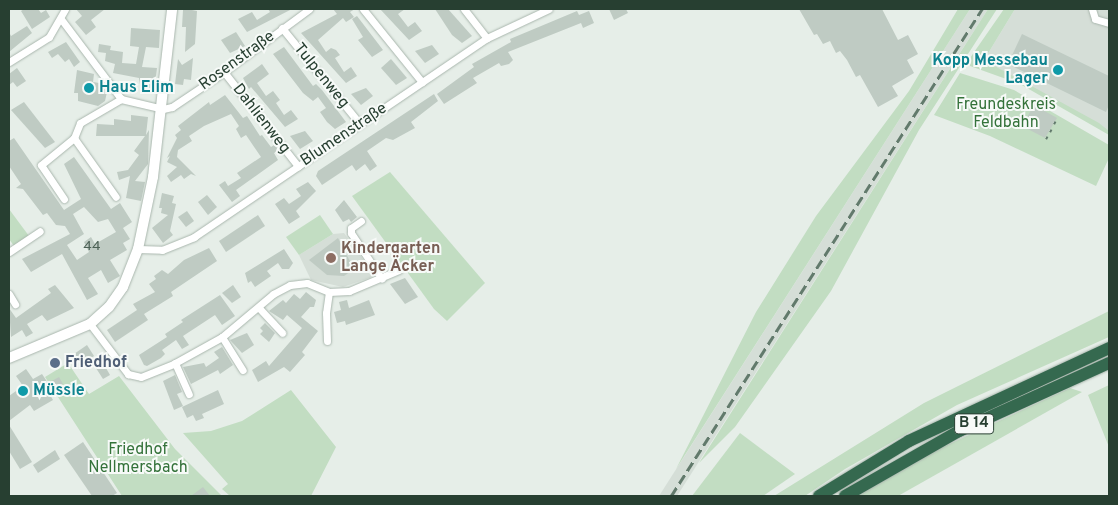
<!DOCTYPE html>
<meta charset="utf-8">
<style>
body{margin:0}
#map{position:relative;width:1118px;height:505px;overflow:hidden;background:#e6eee8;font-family:Overpass,sans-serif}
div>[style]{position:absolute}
.built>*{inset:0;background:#d5ded7}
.green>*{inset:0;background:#c2ddc2}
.building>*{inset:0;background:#bfcbc3}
.roads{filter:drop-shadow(0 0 1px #a9b6ad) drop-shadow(0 0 1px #a9b6ad)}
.street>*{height:7px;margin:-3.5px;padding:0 3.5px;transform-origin:3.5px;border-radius:3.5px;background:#fff}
.secondary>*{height:10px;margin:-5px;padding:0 5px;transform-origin:5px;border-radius:5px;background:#fff}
.highway>*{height:12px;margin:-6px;padding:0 6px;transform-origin:6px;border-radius:6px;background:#35694f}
.rail>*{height:2.5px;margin-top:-1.25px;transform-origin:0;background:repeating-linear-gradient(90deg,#627a6c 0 10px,transparent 0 15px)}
.dots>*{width:14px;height:14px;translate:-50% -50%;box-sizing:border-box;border:2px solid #f7faf8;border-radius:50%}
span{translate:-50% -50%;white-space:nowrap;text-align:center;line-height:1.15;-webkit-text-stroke:4px #f7faf8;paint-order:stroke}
.number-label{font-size:14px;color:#4d6256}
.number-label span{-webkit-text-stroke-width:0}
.shield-label span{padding:1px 4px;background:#f7faf8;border:1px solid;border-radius:4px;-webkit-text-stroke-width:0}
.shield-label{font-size:15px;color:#273f31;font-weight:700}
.street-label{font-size:16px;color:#273f31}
.culture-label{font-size:16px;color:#0d838f;font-weight:700}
.right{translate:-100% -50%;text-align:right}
.left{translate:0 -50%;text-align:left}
.park-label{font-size:16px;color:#34723a}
.education-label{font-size:16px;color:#785e54;font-weight:700}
.service-label{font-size:16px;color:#4e5e75;font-weight:700}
.frame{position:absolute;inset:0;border:10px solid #273f31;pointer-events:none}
</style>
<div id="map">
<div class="built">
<i style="clip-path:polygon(970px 9px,988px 9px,677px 496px,659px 496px)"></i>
<i style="clip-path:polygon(1015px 9px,1109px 9px,1109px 131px,984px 60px)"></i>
<i style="clip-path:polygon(344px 233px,375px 276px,343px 287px,311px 280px,299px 255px,333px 234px)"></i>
</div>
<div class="green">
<i style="clip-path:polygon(958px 9px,970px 9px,676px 469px,756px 312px,816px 216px,909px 91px)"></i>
<i style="clip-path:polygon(988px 9px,997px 9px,919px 130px,831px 291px,735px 427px,699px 463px)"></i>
<i style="clip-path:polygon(1004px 9px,1015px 9px,984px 60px,1099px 123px,1109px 131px,1109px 135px,1020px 84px,970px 66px,970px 58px)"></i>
<i style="clip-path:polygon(960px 73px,1014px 90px,1109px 145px,1109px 158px,1096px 186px,990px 136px,934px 115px)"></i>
<i style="clip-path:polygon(390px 172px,485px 283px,447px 321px,434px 309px,352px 196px)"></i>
<i style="clip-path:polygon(9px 209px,29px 236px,14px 246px,9px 239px)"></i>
<i style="clip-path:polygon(320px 215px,333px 234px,299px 255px,286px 237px)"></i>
<i style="clip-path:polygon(1109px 311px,1109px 337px,957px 405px,845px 469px,805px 496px,774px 496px,924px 403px)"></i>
<i style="clip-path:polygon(68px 363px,89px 394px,119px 376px,175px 449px,222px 496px,122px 496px,45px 377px)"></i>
<i style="clip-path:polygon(1109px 385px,1108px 395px,1109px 447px,1088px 395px)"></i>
<i style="clip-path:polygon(1070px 388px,1082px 392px,898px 496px,857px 496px,943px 447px)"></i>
<i style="clip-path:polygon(291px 390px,336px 447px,311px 496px,230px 496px,222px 489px,228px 484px,183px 433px,211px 431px,242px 421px)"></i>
<i style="clip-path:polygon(740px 433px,795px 474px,763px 496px,692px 496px)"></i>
</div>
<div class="building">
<i style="clip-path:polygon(24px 9px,38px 9px,41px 13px,46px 10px,50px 17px,32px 29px,21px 11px)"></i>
<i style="clip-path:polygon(76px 9px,105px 9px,91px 20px,96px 27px,86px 35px,75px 22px,82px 16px)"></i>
<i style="clip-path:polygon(187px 9px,197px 11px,195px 44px,185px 52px,186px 27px,182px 27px,183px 10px)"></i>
<i style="clip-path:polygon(268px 9px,292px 9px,247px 32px,238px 19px,252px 12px,257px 20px,270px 12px)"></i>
<i style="clip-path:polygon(333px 9px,355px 9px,350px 12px,354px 17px,346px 22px,343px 18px,318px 40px,326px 52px,331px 48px,336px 50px,340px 55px,335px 58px,344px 72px,351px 67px,357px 76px,346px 83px,301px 33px,337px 14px)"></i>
<i style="clip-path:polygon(380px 9px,405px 9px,398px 14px,408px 27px,415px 22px,422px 31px,409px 40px)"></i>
<i style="clip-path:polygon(435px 9px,448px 9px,472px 36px,462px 43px,452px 35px)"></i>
<i style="clip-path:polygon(609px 9px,626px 9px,628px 13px,614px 20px)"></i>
<i style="clip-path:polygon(799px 9px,882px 9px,898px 40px,908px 35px,918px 54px,907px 60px,914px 73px,892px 86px,898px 96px,878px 107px,860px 75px,856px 77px,847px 60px,840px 51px,836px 53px,830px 41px,823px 44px,817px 34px,814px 35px)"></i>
<i style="clip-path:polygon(577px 11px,579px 15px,589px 11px,594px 23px,583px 28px,581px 23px,508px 52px,513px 60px,509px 64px,501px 66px,499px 63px,473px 78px,477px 83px,444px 104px,437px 94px,474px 67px,472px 64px,511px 42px,510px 39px)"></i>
<i style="clip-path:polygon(357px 16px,383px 50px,372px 57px,358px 40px,363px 37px,352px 19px)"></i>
<i style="clip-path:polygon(27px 26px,32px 33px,9px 52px,9px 32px,11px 36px)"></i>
<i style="clip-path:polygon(131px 28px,160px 30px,159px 48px,146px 47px,142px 67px,157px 68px,154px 92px,141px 91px,139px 78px,113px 73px,115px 64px,105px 61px,106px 53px,98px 52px,99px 44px,111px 46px,110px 50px,123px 52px,122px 63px,136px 64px,139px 47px,130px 46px)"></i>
<i style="clip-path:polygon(236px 32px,245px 46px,230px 53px,221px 40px)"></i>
<i style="clip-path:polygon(1022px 34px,1109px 76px,1109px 105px,1106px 112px,1008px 64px)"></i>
<i style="clip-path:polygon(66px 42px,80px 62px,74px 67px,69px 59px,65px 62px,58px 54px,52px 58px,48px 52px)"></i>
<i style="clip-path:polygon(432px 45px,439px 54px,425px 63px,415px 51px)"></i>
<i style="clip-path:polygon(284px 47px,313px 86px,316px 84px,322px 90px,346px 122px,335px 129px,327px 122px,320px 112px,326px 108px,318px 97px,313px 101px,303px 93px,273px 54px)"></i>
<i style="clip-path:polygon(193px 58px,191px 80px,184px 79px,183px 85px,175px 84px,178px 59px,182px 65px)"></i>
<i style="clip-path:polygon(391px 59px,407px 78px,396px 85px,381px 68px)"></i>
<i style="clip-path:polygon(262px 64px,269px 74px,257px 83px,266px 96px,273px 91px,280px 100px,276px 103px,284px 115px,291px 110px,298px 119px,285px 127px,251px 87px,249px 89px,243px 78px)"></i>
<i style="clip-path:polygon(17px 68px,26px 81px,17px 87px,13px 82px,9px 85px,9px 74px)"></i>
<i style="clip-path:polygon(77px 70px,94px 74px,93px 82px,99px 83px,107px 92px,105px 101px,98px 106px,78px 101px,78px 93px,74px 93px)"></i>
<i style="clip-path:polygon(366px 88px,373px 96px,361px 105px,351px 94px)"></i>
<i style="clip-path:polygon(434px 94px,438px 101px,411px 122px,415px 128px,393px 140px,386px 138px,367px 151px,377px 166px,370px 171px,365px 164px,356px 171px,352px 165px,322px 185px,316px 176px,318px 171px)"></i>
<i style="clip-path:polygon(225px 95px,243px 118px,247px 116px,260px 136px,262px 135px,271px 147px,274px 145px,279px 150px,274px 153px,278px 160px,236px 190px,240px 196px,232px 202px,219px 185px,225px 181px,228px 186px,241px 178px,237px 173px,261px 157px,246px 135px,241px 138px,236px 129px,239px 126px,231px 114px,204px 126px,189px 136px,192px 141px,178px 150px,177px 157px,196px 176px,191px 174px,184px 179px,181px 175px,171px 182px,167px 176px,177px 167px,167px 162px,170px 156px,167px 158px,177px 138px,175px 135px,181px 130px,178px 126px,209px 102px,210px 105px)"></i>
<i style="clip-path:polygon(24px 102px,55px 142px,45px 148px,11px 110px)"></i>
<i style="clip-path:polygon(1034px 105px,1057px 118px,1045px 138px,1022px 126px)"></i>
<i style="clip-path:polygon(131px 115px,148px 117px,146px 135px,149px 130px,148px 164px,135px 181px,145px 182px,141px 201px,126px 198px,130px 176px,119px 180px,117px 172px,128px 170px,139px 155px,134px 151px,145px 136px,96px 136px,97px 124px,114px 125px,114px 119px,131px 121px)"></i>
<i style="clip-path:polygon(305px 131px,313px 141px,300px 149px,290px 136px)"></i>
<i style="clip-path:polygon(evenodd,14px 138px,64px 210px,81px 199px,64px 164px,74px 157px,111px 209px,120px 203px,132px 222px,123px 228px,130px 239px,123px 243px,127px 250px,110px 260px,120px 276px,108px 283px,101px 270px,88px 278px,98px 294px,87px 300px,62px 254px,31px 272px,22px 259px,70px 234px,65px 226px,56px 225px,47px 213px,43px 215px,23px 189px,16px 188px,21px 184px,9px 166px,9px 141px,14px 138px,84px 207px,98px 222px,108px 219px,116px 232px,95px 244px,91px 237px,84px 242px,89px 252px,77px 260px,67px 245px,84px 234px,73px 214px,84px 207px)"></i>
<i style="clip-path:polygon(308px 182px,316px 191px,296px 211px,300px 217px,289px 224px,275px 204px,284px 198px,289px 204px,301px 196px,296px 189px)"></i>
<i style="clip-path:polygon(162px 193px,174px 196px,172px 203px,176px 204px,170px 231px,173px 235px,163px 243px,152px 228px,168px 215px,161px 213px,162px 208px,159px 208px)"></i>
<i style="clip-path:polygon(207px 195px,217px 207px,208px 215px,198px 202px)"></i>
<i style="clip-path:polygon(344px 200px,357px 217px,351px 222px,349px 219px,343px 222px,335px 210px)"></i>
<i style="clip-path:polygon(187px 211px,194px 221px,186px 227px,178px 217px)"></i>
<i style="clip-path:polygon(258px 215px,265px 226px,226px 252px,219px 241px)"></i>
<i style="clip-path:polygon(338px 238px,354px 269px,344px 276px,327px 275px,309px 260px)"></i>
<i style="clip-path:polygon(209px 248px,217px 261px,171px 292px,173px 296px,144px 314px,148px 320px,115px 342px,107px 330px,137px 310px,133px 304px,155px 292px,149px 284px,156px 279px,154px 276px,162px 270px,168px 274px,184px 260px)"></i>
<i style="clip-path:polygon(284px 249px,293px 263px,289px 269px,282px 269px,278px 263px,267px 271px,271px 276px,255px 287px,251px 281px,248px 283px,245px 273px)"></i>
<i style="clip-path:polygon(405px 278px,418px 297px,405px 304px,390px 284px)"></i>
<i style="clip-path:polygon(55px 285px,74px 308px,47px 321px,42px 315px,27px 324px,33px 333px,26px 337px,22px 330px,11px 337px,9px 308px,16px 318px,51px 293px,48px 289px)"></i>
<i style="clip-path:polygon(233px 285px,241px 297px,232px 303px,222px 293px)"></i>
<i style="clip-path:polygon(306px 292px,316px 300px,314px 307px,310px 307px,301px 317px,318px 331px,302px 352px,305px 355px,290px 372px,284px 367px,258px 382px,252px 370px,266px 361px,269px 366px,302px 328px,287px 315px,283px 320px,269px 311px,283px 300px,286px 303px,294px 294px,300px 299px)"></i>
<i style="clip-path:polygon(220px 295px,235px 316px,222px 325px,215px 315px,183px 336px,189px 345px,182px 349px,176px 340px,162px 350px,165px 354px,161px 358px,147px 366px,144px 365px,139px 355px,167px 337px,165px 334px,183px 322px,181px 320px)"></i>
<i style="clip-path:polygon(347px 300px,349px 308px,369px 300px,375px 315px,346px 325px,345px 321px,337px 323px,334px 312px,341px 310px,339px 302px)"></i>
<i style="clip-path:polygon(265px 323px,275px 333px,269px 342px,260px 334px,263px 331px,260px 328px)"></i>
<i style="clip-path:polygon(247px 333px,254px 345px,242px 353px,230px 340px)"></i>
<i style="clip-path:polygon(87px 345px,94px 356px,81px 365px,74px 354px)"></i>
<i style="clip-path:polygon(222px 347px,233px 365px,220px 374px,218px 370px,191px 384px,183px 367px,204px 363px,206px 367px,219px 358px,214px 352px)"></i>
<i style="clip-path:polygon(102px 361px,110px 375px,103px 379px,94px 365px)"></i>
<i style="clip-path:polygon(26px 369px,33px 379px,42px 374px,48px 383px,59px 377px,63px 384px,49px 393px,53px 400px,34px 411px,30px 405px,9px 421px,9px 396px,23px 386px,16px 376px)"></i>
<i style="clip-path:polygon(175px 375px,182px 392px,177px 394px,183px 406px,174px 410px,163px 381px)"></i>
<i style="clip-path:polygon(218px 390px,224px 404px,202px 414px,204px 418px,196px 421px,193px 415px,187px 418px,182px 407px)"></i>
<i style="clip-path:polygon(9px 425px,32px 462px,20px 469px,9px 451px)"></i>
<i style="clip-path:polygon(83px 442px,117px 493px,112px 496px,92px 496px,64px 455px)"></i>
<i style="clip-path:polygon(55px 450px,60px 459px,38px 473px,33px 465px)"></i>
<i style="clip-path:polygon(203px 487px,210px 496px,191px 496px)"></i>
</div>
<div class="roads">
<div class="street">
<i style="left:363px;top:9px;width:94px;rotate:51.1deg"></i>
<i style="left:464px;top:9px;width:37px;rotate:52deg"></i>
<i style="left:1092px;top:9px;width:10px;rotate:73deg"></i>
<i style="left:1095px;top:19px;width:15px;rotate:16deg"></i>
<i style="left:61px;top:19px;width:100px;rotate:53.1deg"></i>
<i style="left:121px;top:99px;width:43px;rotate:13.4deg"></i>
<i style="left:163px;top:109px;width:9px;rotate:-13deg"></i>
<i style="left:172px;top:107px;width:63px;rotate:-33.9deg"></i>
<i style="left:224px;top:72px;width:106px;rotate:-36.5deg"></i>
<i style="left:282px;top:28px;width:124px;rotate:50.9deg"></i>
<i style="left:9px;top:62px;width:47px;rotate:-32deg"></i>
<i style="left:49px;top:37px;width:32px;rotate:-60deg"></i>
<i style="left:224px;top:72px;width:120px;rotate:51.8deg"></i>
<i style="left:74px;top:138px;width:72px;rotate:54.6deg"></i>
<i style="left:64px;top:199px;width:41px;rotate:-124.1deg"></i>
<i style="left:41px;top:165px;width:43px;rotate:-39.3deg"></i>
<i style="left:74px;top:138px;width:16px;rotate:-68deg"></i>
<i style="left:80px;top:123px;width:48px;rotate:-30.3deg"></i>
<i style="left:361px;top:221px;width:12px;rotate:145deg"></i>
<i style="left:351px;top:228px;width:5px;rotate:90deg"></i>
<i style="left:351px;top:233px;width:55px;rotate:56deg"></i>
<i style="left:138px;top:249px;width:24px;rotate:2deg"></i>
<i style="left:162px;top:250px;width:35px;rotate:-22deg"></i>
<i style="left:194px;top:237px;width:354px;rotate:-34.2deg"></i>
<i style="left:487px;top:38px;width:68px;rotate:-25.1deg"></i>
<i style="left:9px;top:252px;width:37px;rotate:-34deg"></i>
<i style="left:9px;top:294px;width:12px;rotate:59deg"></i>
<i style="left:259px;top:308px;width:34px;rotate:47deg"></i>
<i style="left:90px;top:324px;width:63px;rotate:52.8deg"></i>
<i style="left:128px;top:374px;width:13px;rotate:13deg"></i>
<i style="left:141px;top:377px;width:37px;rotate:-22deg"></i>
<i style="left:175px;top:363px;width:54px;rotate:-29deg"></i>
<i style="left:222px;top:337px;width:67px;rotate:-40.1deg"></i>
<i style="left:273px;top:294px;width:19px;rotate:-28deg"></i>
<i style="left:290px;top:285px;width:17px;rotate:-7deg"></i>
<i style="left:307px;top:283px;width:24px;rotate:22deg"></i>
<i style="left:329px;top:292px;width:20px;rotate:-3deg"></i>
<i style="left:349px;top:291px;width:54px;rotate:-22.8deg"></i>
<i style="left:222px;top:337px;width:39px;rotate:58deg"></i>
<i style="left:327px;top:341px;width:28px;rotate:-92deg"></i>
<i style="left:326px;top:313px;width:21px;rotate:-82deg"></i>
<i style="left:175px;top:363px;width:34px;rotate:66deg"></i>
</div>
<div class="secondary">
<i style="left:9px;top:358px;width:88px;rotate:-22.8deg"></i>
<i style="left:90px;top:324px;width:25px;rotate:-42deg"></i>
<i style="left:109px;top:307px;width:24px;rotate:-55deg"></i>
<i style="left:123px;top:287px;width:41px;rotate:-68.5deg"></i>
<i style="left:138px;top:249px;width:74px;rotate:-78.2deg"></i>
<i style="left:153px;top:177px;width:169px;rotate:-83.5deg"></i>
</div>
<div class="highway">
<i style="left:819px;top:496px;width:105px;rotate:-31.4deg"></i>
<i style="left:909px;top:441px;width:221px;rotate:-24.9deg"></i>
<i style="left:845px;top:496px;width:131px;rotate:-29.7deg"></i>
<i style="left:959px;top:431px;width:165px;rotate:-24.4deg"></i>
</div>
</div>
<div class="rail">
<i style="left:1054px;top:122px;width:2px;rotate:27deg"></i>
<i style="left:1050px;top:130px;width:2px;rotate:27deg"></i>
<i style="left:1046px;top:137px;width:2px;rotate:27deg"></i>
<i style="left:671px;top:496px;width:578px;rotate:-57.44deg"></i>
</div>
<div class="dots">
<i style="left:1058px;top:70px;background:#0f9aa8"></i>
<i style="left:89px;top:88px;background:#0f9aa8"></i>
<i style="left:331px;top:258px;background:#8d6e63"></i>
<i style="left:55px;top:363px;background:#5c6f8a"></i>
<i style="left:23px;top:391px;background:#0f9aa8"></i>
</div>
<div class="number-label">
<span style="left:92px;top:247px">44</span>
</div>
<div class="shield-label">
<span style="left:974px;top:424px">B 14</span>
</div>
<div class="street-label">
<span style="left:237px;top:61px;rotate:-36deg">Rosenstraße</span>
<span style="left:321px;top:76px;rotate:51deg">Tulpenweg</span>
<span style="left:261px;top:119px;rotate:52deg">Dahlienweg</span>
<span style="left:344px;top:135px;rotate:-34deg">Blumenstraße</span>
</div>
<div class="culture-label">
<span class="right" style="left:1048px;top:70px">Kopp Messebau<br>Lager</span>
<span class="left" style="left:99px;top:88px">Haus Elim</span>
<span class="left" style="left:33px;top:391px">Müssle</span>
</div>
<div class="park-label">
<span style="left:1006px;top:114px">Freundeskreis<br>Feldbahn</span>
<span style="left:138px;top:459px">Friedhof<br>Nellmersbach</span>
</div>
<div class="education-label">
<span class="left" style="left:341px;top:258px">Kindergarten<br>Lange Äcker</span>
</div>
<div class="service-label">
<span class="left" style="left:65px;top:363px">Friedhof</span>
</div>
<div class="frame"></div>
</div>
